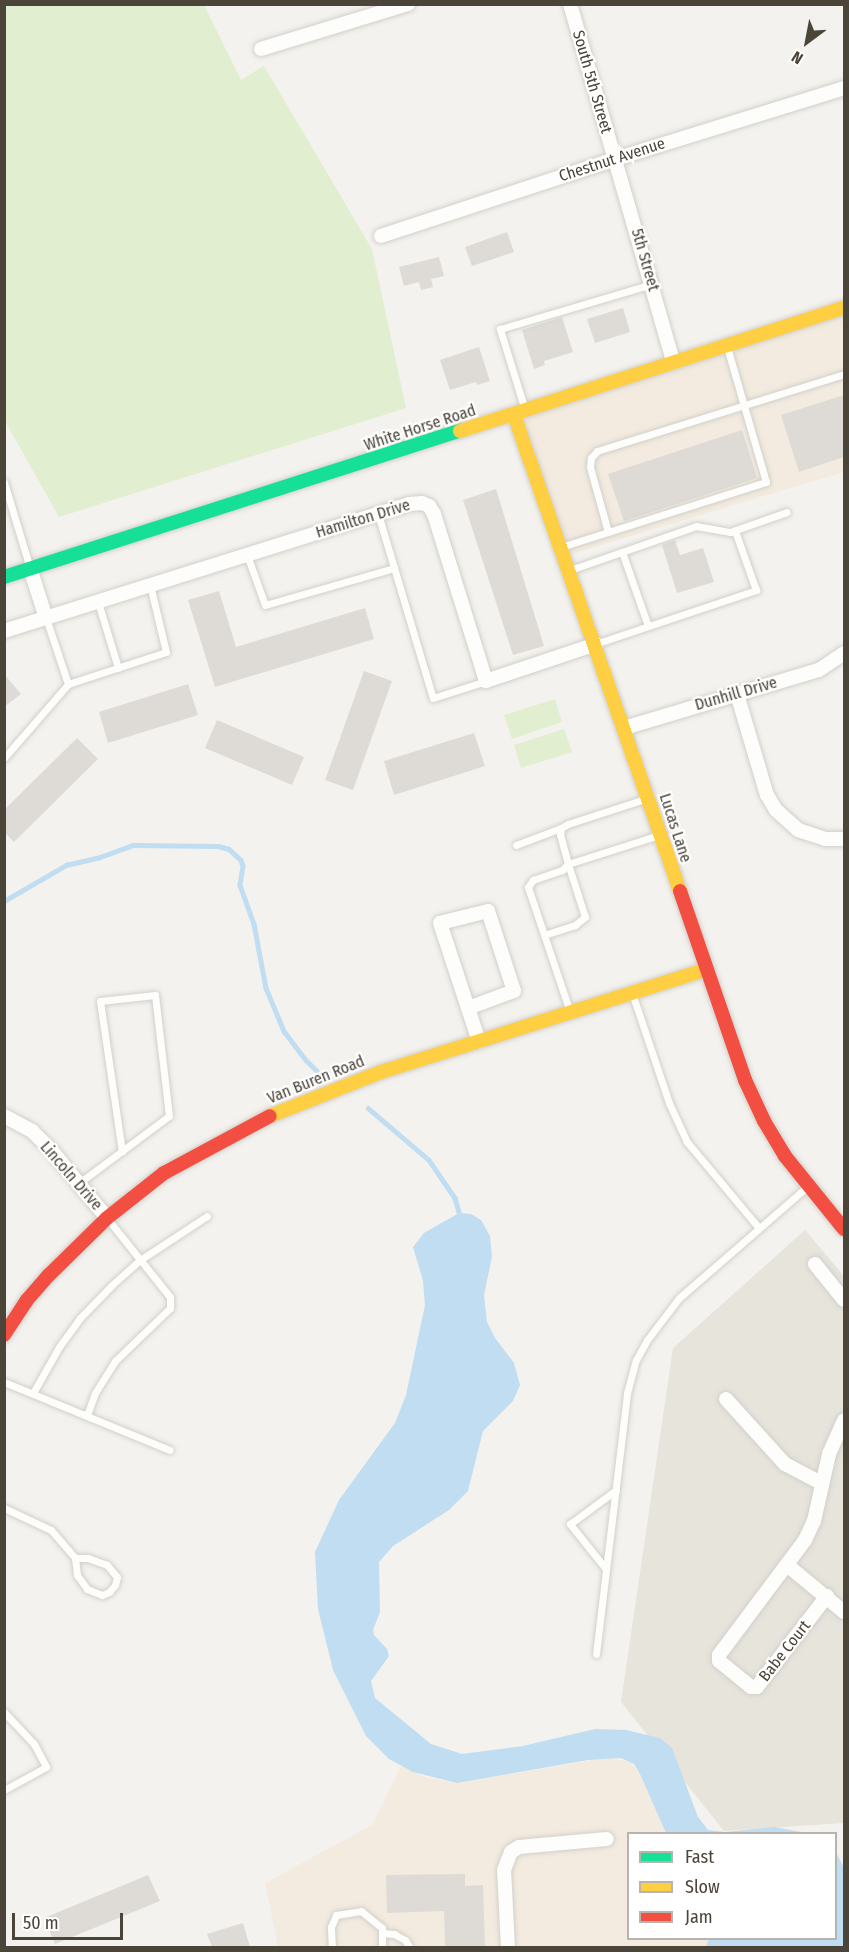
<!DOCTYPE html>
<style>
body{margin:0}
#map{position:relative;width:849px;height:1952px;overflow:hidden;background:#f4f2ee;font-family:"Fira Sans Condensed",sans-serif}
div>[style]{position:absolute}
.residential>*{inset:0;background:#e7e4dc}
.commercial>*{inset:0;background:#f3ebdf}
.green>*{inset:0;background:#e1eecf}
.water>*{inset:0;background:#c0ddf1}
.stream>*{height:4.5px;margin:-2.25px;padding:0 2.25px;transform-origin:2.25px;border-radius:2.25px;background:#c0ddf1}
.building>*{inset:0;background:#dedbd6}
.roads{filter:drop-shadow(0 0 2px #d2d0cb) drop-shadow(0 0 2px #d2d0cb)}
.lane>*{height:7px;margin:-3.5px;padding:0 3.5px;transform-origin:3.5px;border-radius:3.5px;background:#fdfdfc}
.street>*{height:14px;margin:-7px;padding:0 7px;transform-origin:7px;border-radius:7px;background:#fdfdfc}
.fast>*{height:14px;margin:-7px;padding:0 7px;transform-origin:7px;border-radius:7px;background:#16e098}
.slow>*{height:14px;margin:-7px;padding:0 7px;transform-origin:7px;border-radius:7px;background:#ffcf43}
.jam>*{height:14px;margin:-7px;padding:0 7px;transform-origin:7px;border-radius:7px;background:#f24e42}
span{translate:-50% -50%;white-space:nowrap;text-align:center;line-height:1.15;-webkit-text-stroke:4.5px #fff;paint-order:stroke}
.street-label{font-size:16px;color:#4b4439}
.frame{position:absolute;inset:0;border:6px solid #4b4439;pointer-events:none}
.legend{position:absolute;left:627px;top:1832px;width:210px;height:108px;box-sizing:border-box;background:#fff;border:2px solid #b7b4b0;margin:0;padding:8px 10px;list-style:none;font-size:18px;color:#4b4439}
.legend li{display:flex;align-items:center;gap:12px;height:30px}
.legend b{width:30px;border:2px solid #b7b4b0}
.north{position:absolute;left:777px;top:12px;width:60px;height:60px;-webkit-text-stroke:4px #fff;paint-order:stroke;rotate:212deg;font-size:16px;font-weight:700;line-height:24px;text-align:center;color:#4b4439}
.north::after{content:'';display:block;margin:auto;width:21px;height:27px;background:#4b4439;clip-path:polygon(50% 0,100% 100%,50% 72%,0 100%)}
.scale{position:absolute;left:12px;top:1913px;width:111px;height:27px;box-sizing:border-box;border:3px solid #4b4439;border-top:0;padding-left:8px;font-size:18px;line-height:21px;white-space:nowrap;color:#4b4439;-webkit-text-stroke:4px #fff;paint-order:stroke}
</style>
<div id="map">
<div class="residential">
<i style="clip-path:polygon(805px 1230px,844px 1276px,844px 1823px,724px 1831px,621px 1702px,673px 1348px)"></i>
</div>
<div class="commercial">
<i style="clip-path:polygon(844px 308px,844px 472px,565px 556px,514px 415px)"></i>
<i style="clip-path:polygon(605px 1758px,629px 1761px,640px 1774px,666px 1833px,628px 1834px,628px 1938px,709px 1939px,707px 1948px,278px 1947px,265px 1883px,372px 1825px,401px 1766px,424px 1777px,457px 1783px)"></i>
</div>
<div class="green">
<i style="clip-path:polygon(4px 5px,204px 5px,241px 80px,264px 66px,372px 249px,406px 408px,59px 517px,5px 421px)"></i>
<i style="clip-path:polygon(555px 699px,562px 722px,512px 739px,504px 715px)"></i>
<i style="clip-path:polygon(564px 729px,572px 752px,521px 768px,514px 745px)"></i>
</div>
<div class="water">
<i style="clip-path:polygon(459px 1213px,471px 1214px,481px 1220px,490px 1236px,492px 1257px,484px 1295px,487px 1322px,495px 1338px,514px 1363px,520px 1385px,513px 1401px,483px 1431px,468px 1491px,449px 1510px,393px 1546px,379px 1562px,380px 1612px,373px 1630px,374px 1635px,387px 1649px,389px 1656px,371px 1681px,375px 1698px,431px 1744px,462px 1754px,523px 1746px,595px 1729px,626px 1730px,660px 1738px,672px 1748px,698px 1817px,708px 1830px,725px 1832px,775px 1827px,807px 1833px,666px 1833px,640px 1774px,634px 1764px,621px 1758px,588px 1760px,457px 1783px,413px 1772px,389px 1759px,366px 1736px,333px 1670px,318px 1609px,315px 1552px,339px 1500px,395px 1423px,406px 1395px,425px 1305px,423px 1281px,413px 1247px,424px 1233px)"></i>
<i style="clip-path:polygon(836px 1852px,844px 1868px,844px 1947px,706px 1947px,709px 1939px,836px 1938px)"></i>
</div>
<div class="stream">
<i style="left:4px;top:901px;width:72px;rotate:-30.1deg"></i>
<i style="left:66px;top:865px;width:35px;rotate:-13deg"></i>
<i style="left:100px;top:857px;width:35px;rotate:-20deg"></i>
<i style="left:133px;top:845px;width:85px;rotate:0.7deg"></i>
<i style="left:218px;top:846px;width:11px;rotate:15deg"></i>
<i style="left:229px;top:849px;width:16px;rotate:43deg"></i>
<i style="left:241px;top:860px;width:6px;rotate:72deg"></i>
<i style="left:243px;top:866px;width:19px;rotate:99deg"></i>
<i style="left:240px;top:885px;width:41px;rotate:70.3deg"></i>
<i style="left:254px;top:924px;width:65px;rotate:79.4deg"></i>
<i style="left:266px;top:988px;width:47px;rotate:67.3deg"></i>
<i style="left:284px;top:1031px;width:36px;rotate:53deg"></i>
<i style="left:306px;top:1060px;width:23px;rotate:45deg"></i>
<i style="left:368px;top:1108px;width:80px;rotate:40.4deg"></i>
<i style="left:429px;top:1160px;width:46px;rotate:55.6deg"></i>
<i style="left:455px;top:1198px;width:22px;rotate:74deg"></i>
</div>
<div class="building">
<i style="clip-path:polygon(507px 232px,514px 252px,472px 266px,465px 247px)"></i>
<i style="clip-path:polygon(439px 257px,444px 276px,431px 279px,433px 287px,421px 290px,419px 282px,404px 286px,399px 267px)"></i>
<i style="clip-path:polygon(623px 308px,630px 332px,595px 343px,587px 319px)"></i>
<i style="clip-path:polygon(562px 317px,573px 352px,544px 361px,545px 365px,534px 369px,522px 330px)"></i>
<i style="clip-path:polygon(479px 347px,490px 381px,477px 385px,476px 382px,450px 390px,440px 360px)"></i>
<i style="clip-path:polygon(844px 395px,844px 457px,799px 472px,781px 415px)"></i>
<i style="clip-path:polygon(742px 430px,757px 478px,624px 521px,608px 474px)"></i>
<i style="clip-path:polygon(496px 489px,544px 646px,513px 655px,463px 500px)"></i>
<i style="clip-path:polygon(675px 540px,680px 555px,703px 548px,714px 582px,677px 593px,662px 545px)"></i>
<i style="clip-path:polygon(219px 591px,236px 647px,365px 608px,374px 639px,215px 687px,188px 600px)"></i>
<i style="clip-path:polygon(364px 671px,392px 681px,353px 790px,325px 780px)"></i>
<i style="clip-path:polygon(4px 674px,21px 694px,4px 707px)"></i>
<i style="clip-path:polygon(188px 684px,198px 715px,108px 743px,99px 712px)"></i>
<i style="clip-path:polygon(217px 720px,304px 757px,292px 785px,205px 748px)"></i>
<i style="clip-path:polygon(474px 733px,485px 766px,394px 795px,384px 761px)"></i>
<i style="clip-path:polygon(77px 738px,98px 759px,14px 842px,4px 832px,4px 810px)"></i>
<i style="clip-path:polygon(465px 1874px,465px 1886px,483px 1885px,485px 1947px,445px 1947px,444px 1911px,387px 1913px,386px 1875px)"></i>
<i style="clip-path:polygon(148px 1875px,160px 1901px,55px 1944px,44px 1918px)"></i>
<i style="clip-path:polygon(243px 1923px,250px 1947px,212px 1947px,207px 1934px)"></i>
</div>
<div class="roads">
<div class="lane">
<i style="left:525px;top:410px;width:85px;rotate:-107.2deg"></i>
<i style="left:500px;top:329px;width:159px;rotate:-16.5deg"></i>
<i style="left:4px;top:482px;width:90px;rotate:73.2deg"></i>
<i style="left:378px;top:514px;width:192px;rotate:73.4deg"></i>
<i style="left:433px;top:698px;width:56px;rotate:-17.8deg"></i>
<i style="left:608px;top:532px;width:67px;rotate:-105.5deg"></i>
<i style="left:590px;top:467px;width:9px;rotate:-84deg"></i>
<i style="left:591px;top:458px;width:9px;rotate:-49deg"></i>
<i style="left:597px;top:451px;width:259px;rotate:-17.3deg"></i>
<i style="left:564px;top:546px;width:212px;rotate:-17.6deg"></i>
<i style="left:766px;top:482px;width:141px;rotate:-106.1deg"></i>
<i style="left:622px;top:552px;width:78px;rotate:70.6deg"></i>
<i style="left:247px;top:555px;width:53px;rotate:70.2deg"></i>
<i style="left:265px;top:605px;width:134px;rotate:-16deg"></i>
<i style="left:570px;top:570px;width:133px;rotate:-19.2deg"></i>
<i style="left:696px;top:526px;width:35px;rotate:10deg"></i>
<i style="left:730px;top:532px;width:60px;rotate:-19.3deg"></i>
<i style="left:98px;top:602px;width:69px;rotate:73.1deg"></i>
<i style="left:46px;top:618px;width:70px;rotate:71.6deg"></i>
<i style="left:598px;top:643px;width:167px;rotate:-18.5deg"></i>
<i style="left:756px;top:590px;width:63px;rotate:-109.6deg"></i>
<i style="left:4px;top:758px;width:98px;rotate:-49.1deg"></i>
<i style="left:68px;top:684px;width:103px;rotate:-18.1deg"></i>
<i style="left:166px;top:652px;width:69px;rotate:-103.4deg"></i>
<i style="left:516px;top:845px;width:48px;rotate:-20.7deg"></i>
<i style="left:544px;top:935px;width:33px;rotate:-18deg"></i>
<i style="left:575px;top:925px;width:13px;rotate:-39deg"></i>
<i style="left:585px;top:917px;width:56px;rotate:-107.8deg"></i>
<i style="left:568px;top:864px;width:96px;rotate:-17.7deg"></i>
<i style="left:632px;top:993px;width:116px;rotate:71.4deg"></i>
<i style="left:669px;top:1103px;width:43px;rotate:65.2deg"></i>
<i style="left:687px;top:1142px;width:111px;rotate:50.1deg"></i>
<i style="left:570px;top:1012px;width:132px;rotate:-108.6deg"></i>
<i style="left:528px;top:887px;width:9px;rotate:-54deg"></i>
<i style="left:533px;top:880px;width:31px;rotate:-19deg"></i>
<i style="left:562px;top:870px;width:8px;rotate:-45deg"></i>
<i style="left:568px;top:864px;width:30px;rotate:-105deg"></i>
<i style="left:560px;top:835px;width:7px;rotate:-82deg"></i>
<i style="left:561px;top:828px;width:8px;rotate:-30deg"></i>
<i style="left:568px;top:824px;width:84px;rotate:-18deg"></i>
<i style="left:79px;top:1183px;width:112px;rotate:-36.7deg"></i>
<i style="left:169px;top:1116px;width:122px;rotate:-96.6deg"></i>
<i style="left:155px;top:995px;width:55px;rotate:173.8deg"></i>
<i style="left:100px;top:1001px;width:152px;rotate:81.7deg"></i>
<i style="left:4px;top:1382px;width:179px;rotate:22.3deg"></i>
<i style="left:33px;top:1393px;width:53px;rotate:-60.5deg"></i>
<i style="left:59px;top:1347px;width:36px;rotate:-54deg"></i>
<i style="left:80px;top:1318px;width:46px;rotate:-45.9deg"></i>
<i style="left:112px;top:1285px;width:38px;rotate:-42deg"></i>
<i style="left:140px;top:1260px;width:80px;rotate:-33.3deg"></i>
<i style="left:87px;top:1415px;width:23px;rotate:-70deg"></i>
<i style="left:95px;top:1393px;width:38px;rotate:-58deg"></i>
<i style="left:115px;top:1361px;width:76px;rotate:-43.9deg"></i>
<i style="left:170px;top:1308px;width:11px;rotate:-90deg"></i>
<i style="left:170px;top:1297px;width:101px;rotate:-128.6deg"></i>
<i style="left:4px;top:1508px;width:52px;rotate:25.1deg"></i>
<i style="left:51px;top:1530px;width:37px;rotate:49deg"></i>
<i style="left:75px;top:1558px;width:17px;rotate:83deg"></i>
<i style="left:77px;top:1575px;width:17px;rotate:54deg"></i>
<i style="left:87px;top:1589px;width:16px;rotate:22deg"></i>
<i style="left:102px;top:1595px;width:8px;rotate:-23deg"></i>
<i style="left:109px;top:1592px;width:9px;rotate:-49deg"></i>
<i style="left:115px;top:1585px;width:8px;rotate:-76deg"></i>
<i style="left:117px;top:1577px;width:16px;rotate:-130deg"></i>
<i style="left:107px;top:1565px;width:20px;rotate:-160deg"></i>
<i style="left:88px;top:1558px;width:13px;rotate:180deg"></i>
<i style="left:606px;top:1569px;width:58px;rotate:-128.7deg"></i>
<i style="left:570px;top:1524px;width:57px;rotate:-36.5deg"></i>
<i style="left:596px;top:1654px;width:263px;rotate:-83.2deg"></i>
<i style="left:627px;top:1393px;width:34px;rotate:-75deg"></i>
<i style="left:636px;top:1360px;width:23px;rotate:-61deg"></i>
<i style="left:647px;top:1340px;width:53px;rotate:-52.7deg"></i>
<i style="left:679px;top:1298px;width:171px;rotate:-41deg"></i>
<i style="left:4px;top:1712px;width:44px;rotate:46.8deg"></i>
<i style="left:34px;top:1744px;width:26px;rotate:62deg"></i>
<i style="left:46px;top:1767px;width:48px;rotate:151.3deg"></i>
<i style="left:382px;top:1933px;width:12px;rotate:5deg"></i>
<i style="left:394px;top:1934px;width:13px;rotate:29deg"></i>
<i style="left:405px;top:1940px;width:9px;rotate:58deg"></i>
<i style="left:332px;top:1948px;width:21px;rotate:-93deg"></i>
<i style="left:331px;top:1927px;width:13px;rotate:-67deg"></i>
<i style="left:336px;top:1915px;width:25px;rotate:-9deg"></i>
<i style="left:361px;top:1911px;width:27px;rotate:39deg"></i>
<i style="left:382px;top:1928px;width:20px;rotate:90deg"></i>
</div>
<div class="street">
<i style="left:570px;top:4px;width:373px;rotate:73.9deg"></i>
<i style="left:261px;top:49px;width:154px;rotate:-17deg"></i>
<i style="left:381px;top:236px;width:246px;rotate:-18.2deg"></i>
<i style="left:615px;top:159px;width:240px;rotate:-17.2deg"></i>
<i style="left:30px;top:568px;width:52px;rotate:72.3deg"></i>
<i style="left:4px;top:631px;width:425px;rotate:-17.4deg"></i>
<i style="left:410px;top:504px;width:12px;rotate:-5deg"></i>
<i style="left:422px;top:503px;width:8px;rotate:23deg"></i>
<i style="left:429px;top:506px;width:9px;rotate:58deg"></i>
<i style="left:434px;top:514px;width:175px;rotate:72.7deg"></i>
<i style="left:486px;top:681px;width:116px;rotate:-18.6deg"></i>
<i style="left:737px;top:694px;width:105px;rotate:73.5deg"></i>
<i style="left:767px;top:795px;width:17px;rotate:59deg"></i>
<i style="left:776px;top:810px;width:30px;rotate:42deg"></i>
<i style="left:798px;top:830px;width:28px;rotate:18deg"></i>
<i style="left:825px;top:839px;width:19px"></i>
<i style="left:624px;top:728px;width:203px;rotate:-16.6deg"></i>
<i style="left:819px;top:670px;width:30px;rotate:-34deg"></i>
<i style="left:468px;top:1008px;width:49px;rotate:-20.3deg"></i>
<i style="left:514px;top:991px;width:84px;rotate:-108deg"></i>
<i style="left:488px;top:911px;width:49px;rotate:166deg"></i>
<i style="left:440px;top:923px;width:89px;rotate:71.8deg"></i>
<i style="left:468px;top:1008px;width:35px;rotate:72deg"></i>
<i style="left:4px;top:1116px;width:32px;rotate:28deg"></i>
<i style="left:32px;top:1131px;width:28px;rotate:45deg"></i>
<i style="left:52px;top:1151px;width:87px;rotate:50.6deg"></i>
<i style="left:815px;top:1264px;width:46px;rotate:51.1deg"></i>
<i style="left:726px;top:1399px;width:88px;rotate:47.8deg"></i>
<i style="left:785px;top:1464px;width:41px;rotate:27.8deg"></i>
<i style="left:787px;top:1565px;width:74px;rotate:39.5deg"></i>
<i style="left:827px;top:1596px;width:115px;rotate:127.6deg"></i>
<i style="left:757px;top:1687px;width:6px;rotate:180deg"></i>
<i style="left:751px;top:1687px;width:41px;rotate:-140.9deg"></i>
<i style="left:719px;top:1661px;width:6px;rotate:-90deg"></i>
<i style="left:719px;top:1655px;width:144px;rotate:-53.2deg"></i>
<i style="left:805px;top:1540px;width:21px;rotate:-65deg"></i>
<i style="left:814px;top:1521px;width:69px;rotate:-77.4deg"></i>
<i style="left:829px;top:1454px;width:37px;rotate:-66deg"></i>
<i style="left:508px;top:1948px;width:78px;rotate:-92.9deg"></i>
<i style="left:504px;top:1870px;width:19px;rotate:-69deg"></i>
<i style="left:511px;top:1852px;width:9px;rotate:-32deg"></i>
<i style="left:519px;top:1847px;width:88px;rotate:-5.2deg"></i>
</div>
<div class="fast">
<i style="left:4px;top:577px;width:479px;rotate:-17.8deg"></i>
</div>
<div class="slow">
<i style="left:514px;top:415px;width:504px;rotate:70.77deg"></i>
<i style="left:460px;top:431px;width:403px;rotate:-17.8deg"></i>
<i style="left:270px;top:1116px;width:119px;rotate:-21.6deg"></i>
<i style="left:381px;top:1072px;width:342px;rotate:-17.5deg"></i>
</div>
<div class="jam">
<i style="left:680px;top:891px;width:200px;rotate:71deg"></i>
<i style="left:745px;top:1080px;width:45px;rotate:65.1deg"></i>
<i style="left:764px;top:1121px;width:41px;rotate:59deg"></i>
<i style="left:785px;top:1156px;width:94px;rotate:51.1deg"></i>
<i style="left:4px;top:1335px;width:42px;rotate:-56.7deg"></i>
<i style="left:27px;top:1300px;width:33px;rotate:-49deg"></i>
<i style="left:49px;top:1275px;width:81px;rotate:-44.5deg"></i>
<i style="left:107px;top:1218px;width:73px;rotate:-38.3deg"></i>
<i style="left:164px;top:1173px;width:120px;rotate:-28.3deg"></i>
</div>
</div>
<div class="street-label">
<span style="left:592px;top:82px;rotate:74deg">South 5th Street</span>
<span style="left:612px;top:160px;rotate:-18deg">Chestnut Avenue</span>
<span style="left:645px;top:260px;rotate:74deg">5th Street</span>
<span style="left:420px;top:428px;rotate:-18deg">White Horse Road</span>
<span style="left:363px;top:519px;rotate:-17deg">Hamilton Drive</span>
<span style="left:736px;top:694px;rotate:-16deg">Dunhill Drive</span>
<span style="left:675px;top:828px;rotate:72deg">Lucas Lane</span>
<span style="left:316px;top:1080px;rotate:-22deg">Van Buren Road</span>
<span style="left:71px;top:1176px;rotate:49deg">Lincoln Drive</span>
<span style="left:785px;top:1651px;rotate:-52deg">Babe Court</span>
</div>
<div class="frame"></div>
<ul class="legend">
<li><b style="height:8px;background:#16e098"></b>Fast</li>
<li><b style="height:8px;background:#ffcf43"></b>Slow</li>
<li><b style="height:8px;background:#f24e42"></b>Jam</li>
</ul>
<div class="north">N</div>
<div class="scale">50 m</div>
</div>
